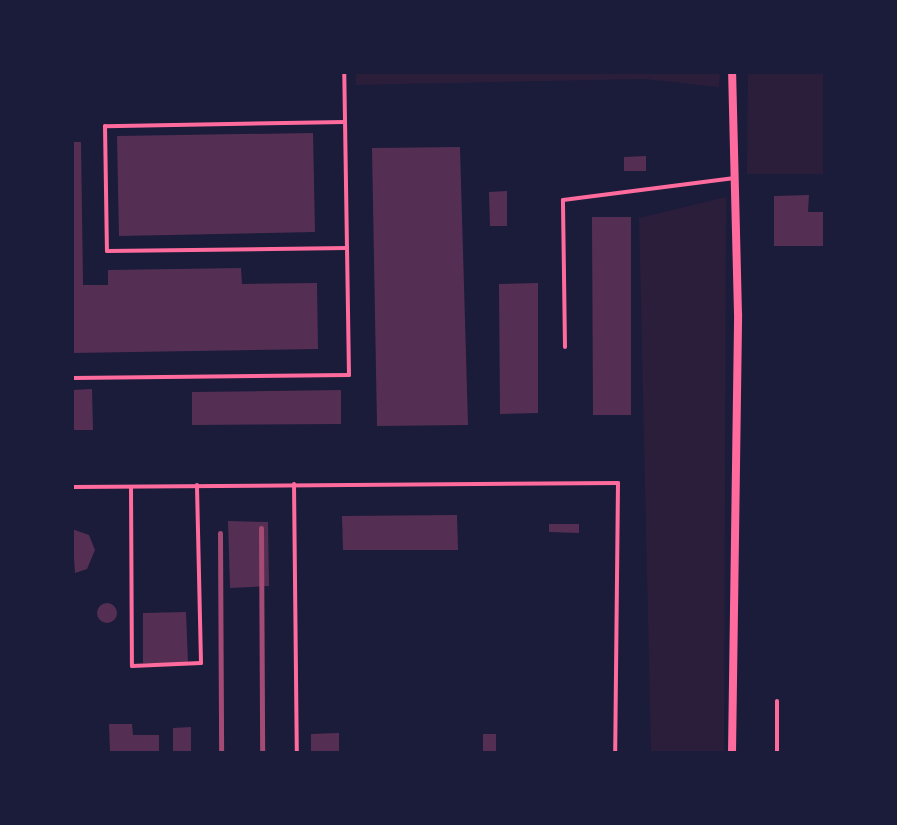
<!DOCTYPE html>
<style>
body{margin:0}
#map{position:relative;width:897px;height:825px;overflow:hidden;background:#1b1b3a;font-family:"IBM Plex Sans",sans-serif}
div>[style]{position:absolute}
.green>*{inset:0;background:#2a1e3b}
.building>*{inset:0;background:#542f53}
.round{border-radius:50%}
.service>*{height:4px;margin:-2px;padding:0 2px;transform-origin:2px;border-radius:2px;background:#ff6b9d}
.minor>*{height:8px;margin:-4px;padding:0 4px;transform-origin:4px;border-radius:4px;background:#ff6b9d}
.rail>*{height:5px;margin:-2.5px;padding:0 2.5px;transform-origin:2.5px;border-radius:2.5px;background:#a44b75}
span{translate:-50% -50%;white-space:nowrap;text-align:center;line-height:1.15;-webkit-text-stroke:6px #1b1b3a;paint-order:stroke}
.frame{position:absolute;inset:0;border:74px solid #1b1b3a;pointer-events:none}
</style>
<div id="map">
<div class="green">
<i style="clip-path:polygon(356px 72px,720px 72px,719px 87px,644px 79px,356px 85px)"></i>
<i style="clip-path:polygon(748px 72px,825px 72px,825px 174px,747px 174px)"></i>
<i style="clip-path:polygon(726px 197px,724px 753px,651px 753px,639px 218px)"></i>
</div>
<div class="building">
<i style="clip-path:polygon(313px 133px,315px 232px,119px 236px,117px 136px)"></i>
<i style="clip-path:polygon(72px 142px,81px 142px,83px 285px,108px 285px,108px 270px,241px 268px,242px 284px,317px 283px,318px 349px,72px 353px)"></i>
<i style="clip-path:polygon(460px 147px,468px 425px,377px 426px,372px 148px)"></i>
<i style="clip-path:polygon(646px 156px,646px 171px,624px 171px,624px 157px)"></i>
<i style="clip-path:polygon(507px 191px,507px 226px,490px 226px,489px 192px)"></i>
<i style="clip-path:polygon(809px 195px,808px 212px,825px 212px,825px 246px,774px 246px,774px 196px)"></i>
<i style="clip-path:polygon(592px 217px,631px 217px,631px 415px,593px 415px)"></i>
<i style="clip-path:polygon(538px 283px,538px 413px,500px 414px,499px 284px)"></i>
<i style="clip-path:polygon(92px 389px,93px 430px,72px 430px,72px 390px)"></i>
<i style="clip-path:polygon(341px 390px,341px 424px,192px 425px,192px 392px)"></i>
<i style="clip-path:polygon(457px 515px,458px 550px,343px 550px,342px 516px)"></i>
<i style="clip-path:polygon(228px 521px,268px 522px,269px 586px,230px 588px)"></i>
<i style="clip-path:polygon(549px 524px,579px 524px,579px 533px,549px 532px)"></i>
<i style="clip-path:polygon(72px 529px,89px 535px,95px 550px,87px 569px,75px 573px)"></i>
<i class="round" style="left:97px;top:603px;width:20px;height:20px"></i>
<i style="clip-path:polygon(186px 612px,188px 663px,143px 663px,143px 613px)"></i>
<i style="clip-path:polygon(109px 724px,132px 724px,133px 735px,159px 735px,159px 753px,110px 753px)"></i>
<i style="clip-path:polygon(191px 727px,191px 753px,173px 753px,173px 728px)"></i>
<i style="clip-path:polygon(339px 733px,339px 751px,311px 752px,311px 734px)"></i>
<i style="clip-path:polygon(483px 734px,496px 734px,496px 752px,483px 752px)"></i>
</div>
<div class="service">
<i style="left:345px;top:122px;width:240px;rotate:179deg"></i>
<i style="left:105px;top:126px;width:125px;rotate:89.1deg"></i>
<i style="left:107px;top:251px;width:240px;rotate:-0.7deg"></i>
<i style="left:565px;top:347px;width:147px;rotate:-90.8deg"></i>
<i style="left:563px;top:200px;width:173px;rotate:-7.3deg"></i>
<i style="left:72px;top:378px;width:277px;rotate:-0.6deg"></i>
<i style="left:349px;top:375px;width:303px;rotate:-90.9deg"></i>
<i style="left:294px;top:484px;width:269px;rotate:89.4deg"></i>
<i style="left:72px;top:487px;width:546px;rotate:-0.42deg"></i>
<i style="left:618px;top:483px;width:270px;rotate:90.6deg"></i>
<i style="left:131px;top:487px;width:179px;rotate:89.7deg"></i>
<i style="left:132px;top:666px;width:69px;rotate:-2.5deg"></i>
<i style="left:201px;top:663px;width:178px;rotate:-91.3deg"></i>
<i style="left:777px;top:701px;width:52px;rotate:90deg"></i>
</div>
<div class="minor">
<i style="left:732px;top:753px;width:439px;rotate:-89.2deg"></i>
<i style="left:738px;top:314px;width:242px;rotate:-91.4deg"></i>
</div>
<div class="rail">
<i style="left:261px;top:528px;width:225px;rotate:89.7deg"></i>
<i style="left:220px;top:533px;width:220px;rotate:89.7deg"></i>
</div>
<div class="frame"></div>
</div>
